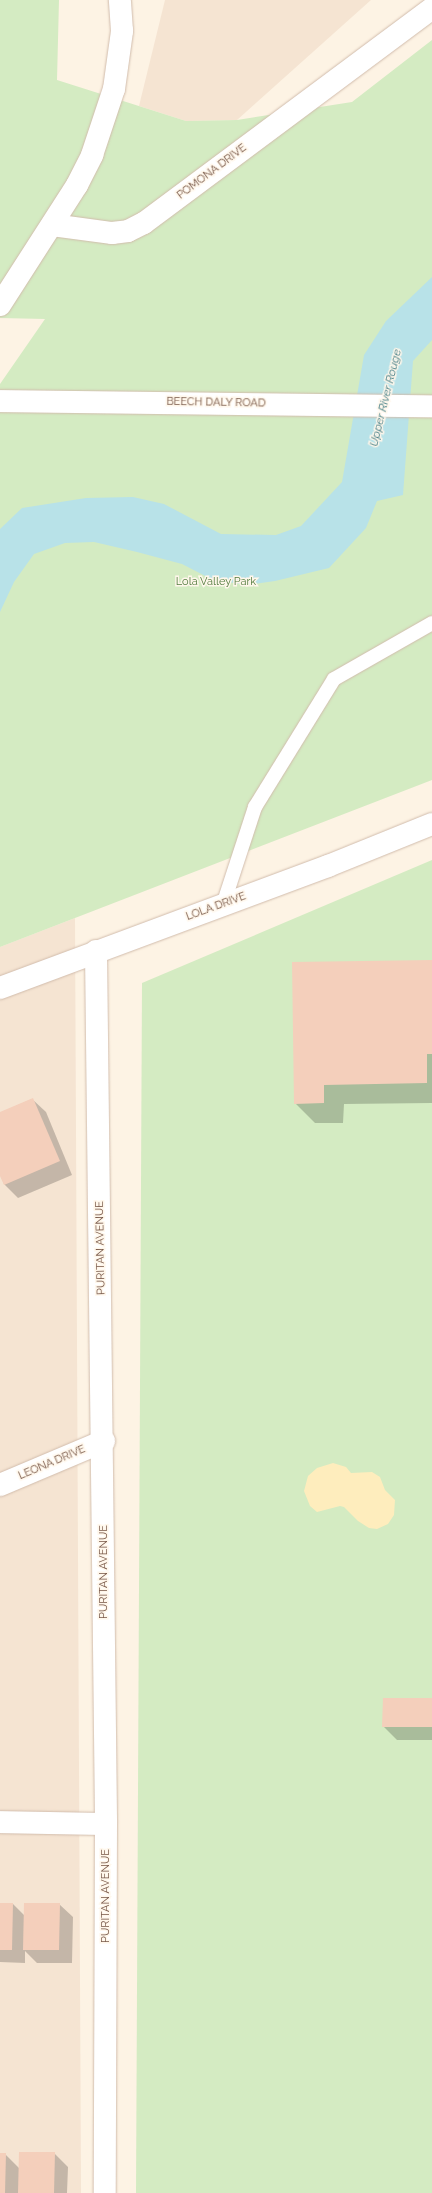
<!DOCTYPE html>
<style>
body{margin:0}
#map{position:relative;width:432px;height:2193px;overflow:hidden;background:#fdf3e4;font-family:Raleway,sans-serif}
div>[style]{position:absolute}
.residential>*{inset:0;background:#f5e4d2}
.green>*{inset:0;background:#d4ebc2}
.sand>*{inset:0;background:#feedbd}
.water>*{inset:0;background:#b8e2e8}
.shadow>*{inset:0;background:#0003}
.building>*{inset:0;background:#f4cfbb}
.roads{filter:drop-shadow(0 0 1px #d1bcac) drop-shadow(0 0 1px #d1bcac)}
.service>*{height:14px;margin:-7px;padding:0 7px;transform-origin:7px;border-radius:7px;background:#fff}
.minor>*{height:22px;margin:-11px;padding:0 11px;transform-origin:11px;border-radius:11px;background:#fff}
.secondary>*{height:22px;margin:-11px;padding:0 11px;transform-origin:11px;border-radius:11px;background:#fff}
span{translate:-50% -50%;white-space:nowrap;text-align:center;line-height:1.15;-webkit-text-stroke:3px #fff7eb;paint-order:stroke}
.street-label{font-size:11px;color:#775748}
.park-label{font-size:11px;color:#547d40}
.water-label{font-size:12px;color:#3e7b84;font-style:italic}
</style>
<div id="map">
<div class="residential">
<i style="clip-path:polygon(165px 0,371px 0,237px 120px,186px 121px,139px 106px)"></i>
<i style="clip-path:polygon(75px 918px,81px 2193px,0 2193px,0 947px)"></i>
</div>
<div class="green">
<i style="clip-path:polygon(0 0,59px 0,57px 80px,186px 121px,237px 120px,352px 102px,432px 40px,432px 780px,0 947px,0 384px,45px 319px,0 318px)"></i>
<i style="clip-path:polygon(432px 860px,432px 2193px,136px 2193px,142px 983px)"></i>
</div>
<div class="sand">
<i style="clip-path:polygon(333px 1463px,346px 1467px,351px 1473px,372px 1472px,380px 1477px,385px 1490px,395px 1500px,394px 1515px,388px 1524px,377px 1529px,369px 1528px,358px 1521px,344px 1507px,340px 1506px,317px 1512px,310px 1506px,304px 1491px,308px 1476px,317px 1468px)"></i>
</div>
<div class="water">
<i style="clip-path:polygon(432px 277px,432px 340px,413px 361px,403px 495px,377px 501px,366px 528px,329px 568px,275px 581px,248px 585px,213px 580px,182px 564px,137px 552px,94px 542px,65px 543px,34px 554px,14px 582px,0 612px,0 529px,22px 508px,86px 498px,133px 497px,164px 504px,221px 534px,276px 535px,301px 526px,342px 482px,364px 355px,386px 321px)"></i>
</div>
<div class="shadow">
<i style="clip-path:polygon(432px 961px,432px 1103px,344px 1104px,343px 1123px,315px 1123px,295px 1103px)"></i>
<i style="clip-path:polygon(32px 1099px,46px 1112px,72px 1175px,18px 1198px,4px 1184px,0 1174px,0 1113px)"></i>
<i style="clip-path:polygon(432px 1699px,432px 1740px,397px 1740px,383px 1726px)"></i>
<i style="clip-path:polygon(0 1904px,13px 1904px,25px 1916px,59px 1904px,73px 1917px,72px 1963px,37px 1963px,25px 1951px,25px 1963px,0 1962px)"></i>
<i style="clip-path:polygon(54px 2153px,68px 2167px,67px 2193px,0 2193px,0 2154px,5px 2154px,20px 2169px)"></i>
</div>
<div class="building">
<i style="clip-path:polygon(432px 960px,432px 1054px,427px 1054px,427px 1083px,324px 1085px,324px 1103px,294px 1104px,292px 962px)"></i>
<i style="clip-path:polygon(33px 1098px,60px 1161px,4px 1185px,0 1176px,0 1112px)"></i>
<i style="clip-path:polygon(383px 1698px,432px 1698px,432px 1727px,382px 1727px)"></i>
<i style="clip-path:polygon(0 1903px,13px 1903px,12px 1950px,0 1950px)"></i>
<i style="clip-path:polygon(24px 1903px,60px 1903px,59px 1950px,23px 1950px)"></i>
<i style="clip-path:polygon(19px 2152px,55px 2152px,54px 2193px,18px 2193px)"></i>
<i style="clip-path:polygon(0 2153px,6px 2153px,5px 2193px,0 2193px)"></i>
</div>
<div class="roads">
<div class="service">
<i style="left:223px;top:905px;width:103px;rotate:-71.9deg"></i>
<i style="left:255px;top:807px;width:150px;rotate:-58.3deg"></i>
<i style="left:334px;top:679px;width:113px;rotate:-29.7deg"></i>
</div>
<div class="minor">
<i style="left:52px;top:225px;width:61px;rotate:7.6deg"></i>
<i style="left:112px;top:233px;width:16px;rotate:-7deg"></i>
<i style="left:128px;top:231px;width:18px;rotate:-27deg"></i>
<i style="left:144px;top:223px;width:359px;rotate:-36.7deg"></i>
<i style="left:0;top:305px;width:143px;rotate:-57.3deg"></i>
<i style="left:77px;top:185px;width:34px;rotate:-63deg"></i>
<i style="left:92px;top:155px;width:70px;rotate:-71.6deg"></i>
<i style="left:114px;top:89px;width:59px;rotate:-82.1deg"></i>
<i style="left:122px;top:31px;width:31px;rotate:-94deg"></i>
<i style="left:96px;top:951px;width:873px;rotate:89.34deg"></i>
<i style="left:106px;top:1824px;width:369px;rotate:90.2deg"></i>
<i style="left:0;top:988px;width:350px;rotate:-20.4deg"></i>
<i style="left:328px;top:866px;width:112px;rotate:-22deg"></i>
<i style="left:0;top:1485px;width:113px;rotate:-22.9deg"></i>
<i style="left:0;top:1822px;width:106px;rotate:1.1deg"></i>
</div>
<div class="secondary">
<i style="left:0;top:401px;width:432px;rotate:0.7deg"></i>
</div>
</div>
<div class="street-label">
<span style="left:212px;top:172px;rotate:-37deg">POMONA DRIVE</span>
<span style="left:216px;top:403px;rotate:1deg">BEECH DALY ROAD</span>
<span style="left:216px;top:907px;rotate:-20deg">LOLA DRIVE</span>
<span style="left:101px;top:1248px;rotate:-91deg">PURITAN AVENUE</span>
<span style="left:52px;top:1463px;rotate:-23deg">LEONA DRIVE</span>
<span style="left:104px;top:1572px;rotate:-90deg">PURITAN AVENUE</span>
<span style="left:106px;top:1896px;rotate:-90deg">PURITAN AVENUE</span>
</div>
<div class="park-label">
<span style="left:216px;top:582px">Lola Valley Park</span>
</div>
<div class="water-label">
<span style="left:386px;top:398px;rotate:-76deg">Upper River Rouge</span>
</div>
</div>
